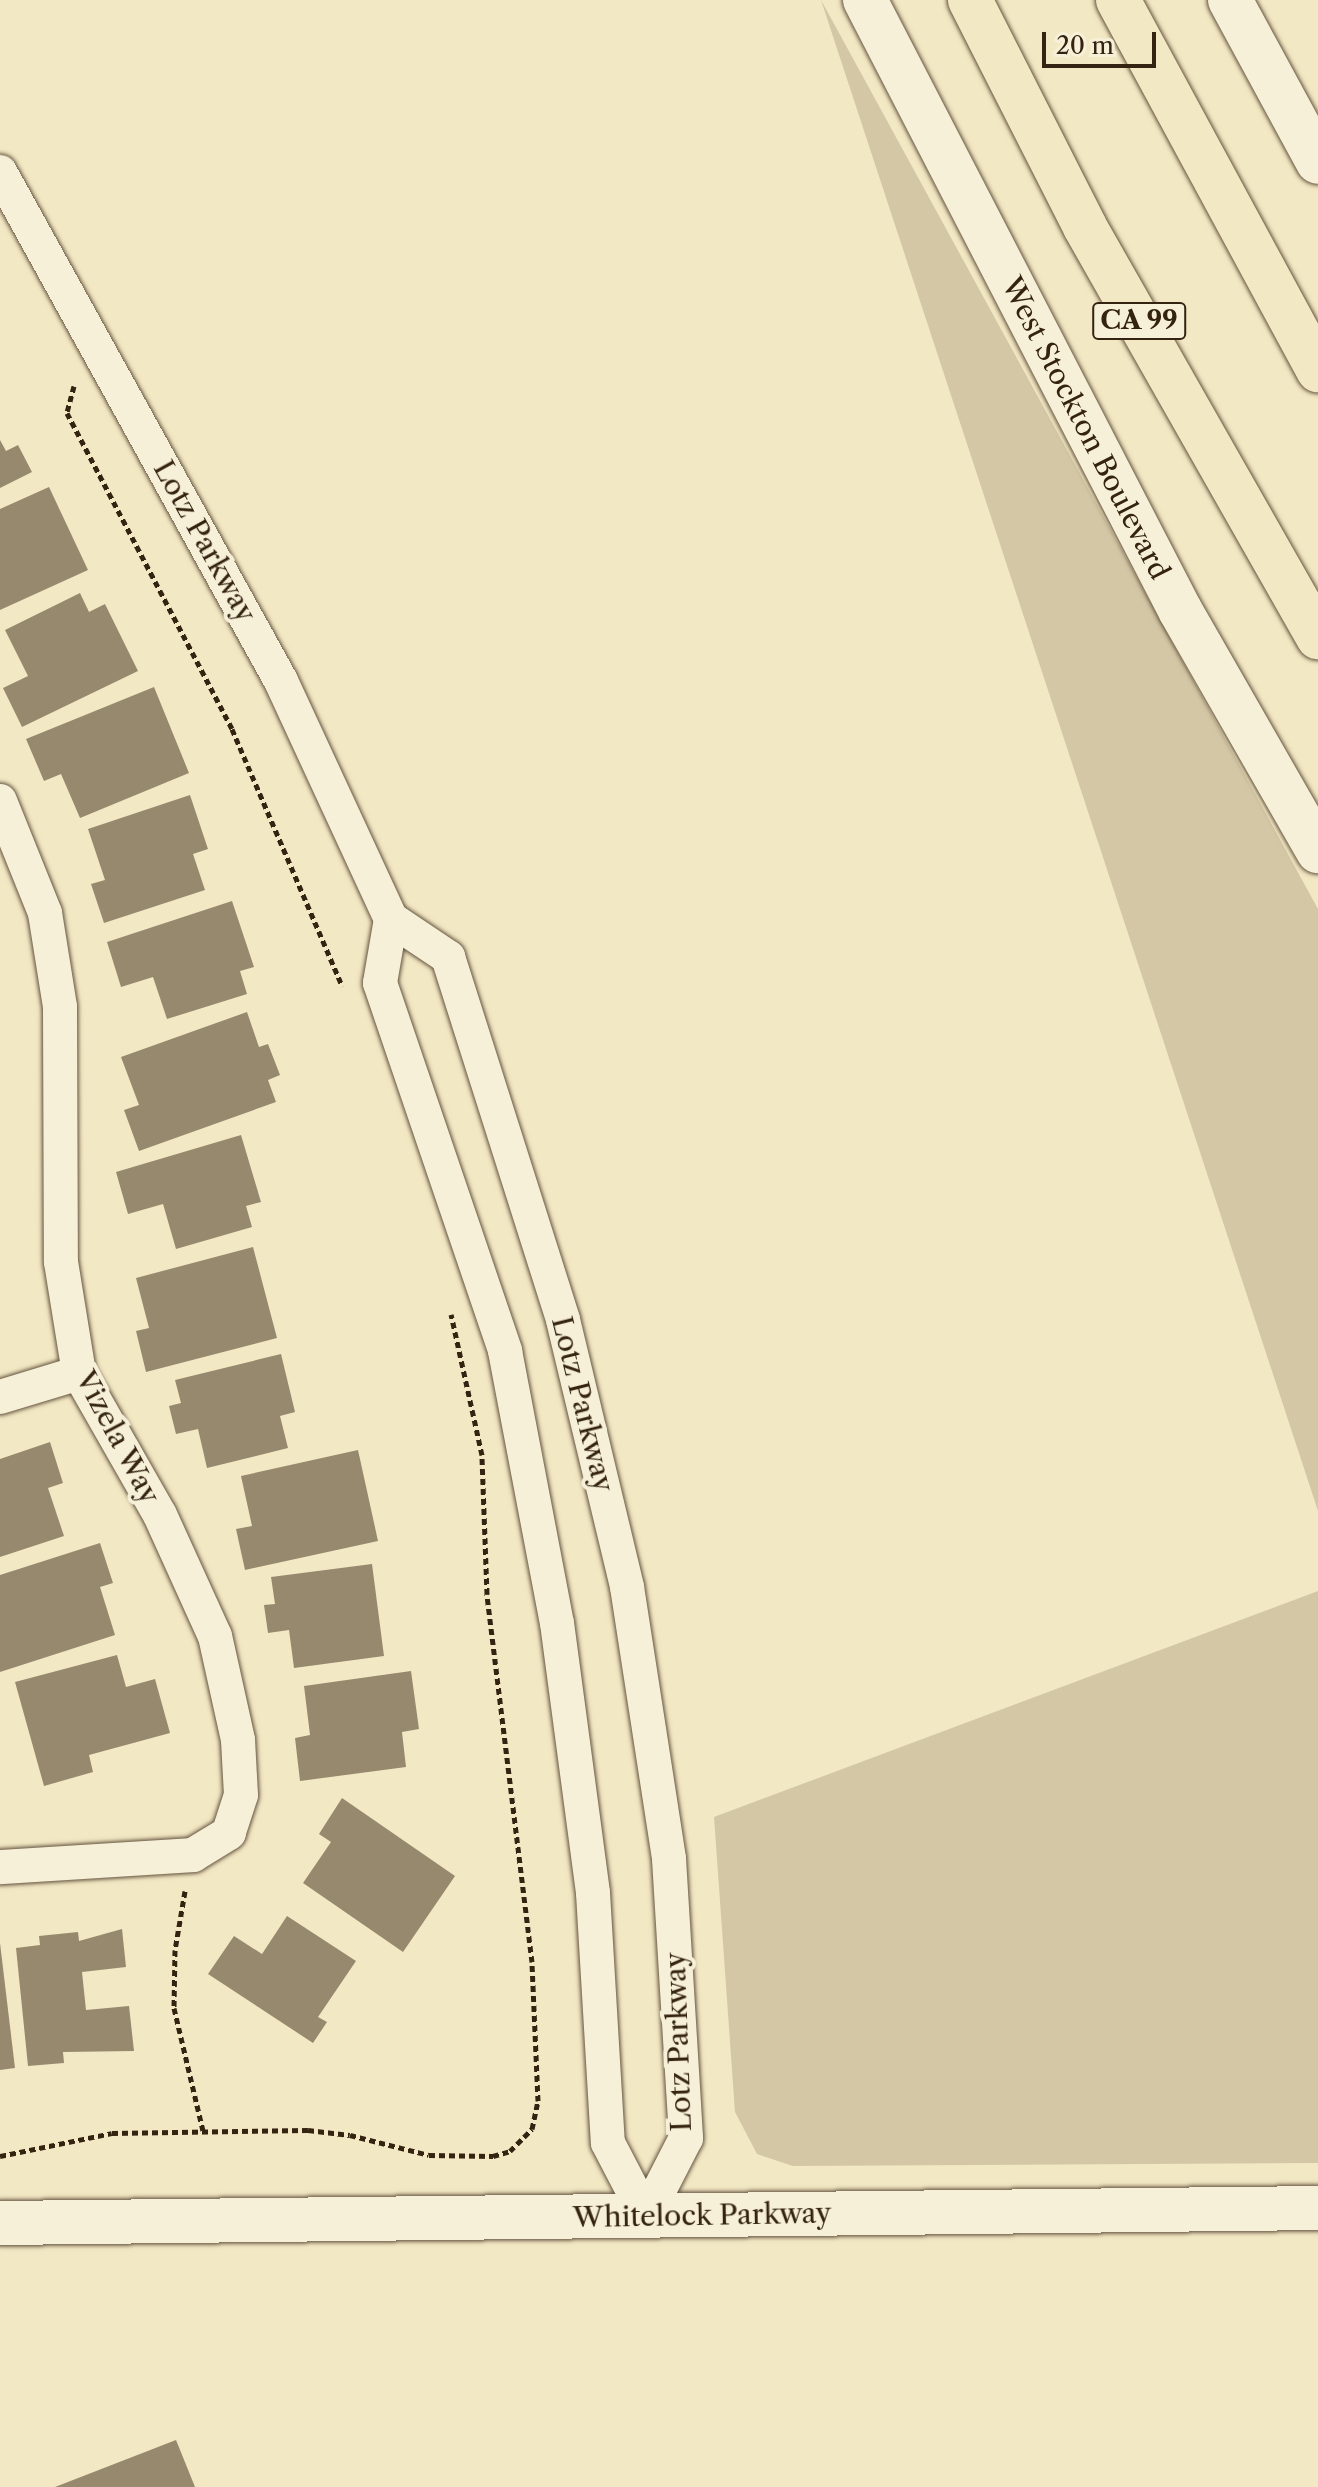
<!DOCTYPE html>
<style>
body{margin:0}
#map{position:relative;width:1318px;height:2487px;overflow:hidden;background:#f3e8c4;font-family:"Libre Caslon Text",serif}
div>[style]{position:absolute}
.green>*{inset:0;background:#d3c7a6}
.building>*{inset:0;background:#97896e}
.path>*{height:5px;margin-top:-2.5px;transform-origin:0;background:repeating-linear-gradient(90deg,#342311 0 6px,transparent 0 10px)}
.roads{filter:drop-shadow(0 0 2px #64543e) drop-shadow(0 0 2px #64543e)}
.minor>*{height:34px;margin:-17px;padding:0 17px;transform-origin:17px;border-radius:17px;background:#f7f0d9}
.tertiary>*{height:44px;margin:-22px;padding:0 22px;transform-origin:22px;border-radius:22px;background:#f7f0d9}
.secondary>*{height:44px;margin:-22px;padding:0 22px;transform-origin:22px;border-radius:22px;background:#f7f0d9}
.motorway>*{height:44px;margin:-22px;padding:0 22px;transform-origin:22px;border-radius:22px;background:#f3e8c4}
span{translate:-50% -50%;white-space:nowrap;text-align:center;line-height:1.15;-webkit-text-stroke:8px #f7f0d9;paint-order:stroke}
.shield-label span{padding:2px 6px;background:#f7f0d9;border:2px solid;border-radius:6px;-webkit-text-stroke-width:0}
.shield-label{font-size:26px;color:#342311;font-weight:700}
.street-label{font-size:28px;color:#342311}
.scale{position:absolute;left:1042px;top:32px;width:114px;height:36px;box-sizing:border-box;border:4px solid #342311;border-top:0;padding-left:10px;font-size:24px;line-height:28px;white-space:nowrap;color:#342311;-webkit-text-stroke:6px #f7f0d9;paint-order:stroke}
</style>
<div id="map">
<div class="green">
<i style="clip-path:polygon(821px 0,1318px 909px,1318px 1511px)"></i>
<i style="clip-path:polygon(1318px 1591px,1318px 2163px,793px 2166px,757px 2154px,735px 2112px,714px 1817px)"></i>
</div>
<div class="building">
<i style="clip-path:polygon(0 440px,6px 451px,18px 445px,32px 472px,0 488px)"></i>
<i style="clip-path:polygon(49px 487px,88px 570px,0 610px,0 509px)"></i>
<i style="clip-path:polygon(80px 593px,89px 612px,105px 604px,138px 671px,22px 727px,3px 688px,28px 676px,5px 630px)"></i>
<i style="clip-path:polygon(154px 687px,189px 773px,80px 818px,61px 774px,44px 781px,26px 739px)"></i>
<i style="clip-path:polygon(190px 795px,208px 849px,193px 854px,205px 890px,104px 923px,91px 884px,105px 880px,88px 829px)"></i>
<i style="clip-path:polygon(232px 901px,254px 967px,240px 971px,247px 994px,167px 1019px,153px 977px,121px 987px,107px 942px)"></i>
<i style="clip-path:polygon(247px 1012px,259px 1047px,268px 1044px,280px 1075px,268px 1080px,276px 1102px,139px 1151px,124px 1110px,139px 1105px,121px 1057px)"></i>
<i style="clip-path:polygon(241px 1135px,261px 1202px,246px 1206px,252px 1227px,176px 1249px,163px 1204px,128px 1214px,116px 1172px)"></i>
<i style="clip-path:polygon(253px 1247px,277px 1338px,146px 1372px,136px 1331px,149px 1328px,136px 1278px)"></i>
<i style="clip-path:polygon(281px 1354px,295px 1412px,280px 1416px,288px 1448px,207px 1468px,198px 1429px,176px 1434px,169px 1406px,181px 1403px,175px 1380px)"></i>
<i style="clip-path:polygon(50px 1442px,63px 1483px,48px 1488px,64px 1536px,0 1557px,0 1459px)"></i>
<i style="clip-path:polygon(358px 1450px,378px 1541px,245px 1570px,236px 1529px,252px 1526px,241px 1476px)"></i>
<i style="clip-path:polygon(100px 1543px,113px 1583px,100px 1587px,115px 1635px,0 1672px,0 1575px)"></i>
<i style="clip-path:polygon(372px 1564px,384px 1656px,294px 1668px,289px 1630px,268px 1633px,264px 1605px,275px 1604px,271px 1577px)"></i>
<i style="clip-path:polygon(117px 1655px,126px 1687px,155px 1679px,170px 1733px,89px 1755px,93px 1772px,44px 1786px,15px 1682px)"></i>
<i style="clip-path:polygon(411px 1671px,419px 1729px,402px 1732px,406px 1767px,300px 1781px,295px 1738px,310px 1735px,304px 1686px)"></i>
<i style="clip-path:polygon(342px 1798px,455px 1876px,403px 1952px,303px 1883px,331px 1842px,319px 1834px)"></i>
<i style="clip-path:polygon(287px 1916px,356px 1961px,318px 2017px,327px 2022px,313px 2043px,208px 1974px,234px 1936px,262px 1954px)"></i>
<i style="clip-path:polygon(122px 1929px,126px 1967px,82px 1972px,86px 2010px,129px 2006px,134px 2051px,63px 2052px,64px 2063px,28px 2066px,16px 1948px,40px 1945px,39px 1936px,78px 1932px,79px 1941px)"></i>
<i style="clip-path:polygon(0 1943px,15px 2068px,0 2070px)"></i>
<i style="clip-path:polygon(176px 2440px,195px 2487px,55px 2487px)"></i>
</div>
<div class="path">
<i style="left:74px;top:386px;width:28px;rotate:105deg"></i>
<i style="left:67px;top:413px;width:356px;rotate:62.4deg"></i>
<i style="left:232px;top:729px;width:280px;rotate:66.8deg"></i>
<i style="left:185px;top:1891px;width:60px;rotate:99.6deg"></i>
<i style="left:175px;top:1950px;width:58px;rotate:91deg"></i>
<i style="left:174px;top:2008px;width:126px;rotate:76.7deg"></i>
<i style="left:0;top:2156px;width:114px;rotate:-11.6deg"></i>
<i style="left:112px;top:2133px;width:196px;rotate:-0.9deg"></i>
<i style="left:308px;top:2130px;width:42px;rotate:6.8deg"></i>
<i style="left:350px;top:2135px;width:81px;rotate:14.2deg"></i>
<i style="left:429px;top:2155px;width:64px;rotate:0.9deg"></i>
<i style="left:493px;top:2156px;width:18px;rotate:-16deg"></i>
<i style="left:510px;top:2151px;width:31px;rotate:-45deg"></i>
<i style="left:532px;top:2129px;width:29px;rotate:-78deg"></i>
<i style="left:538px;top:2101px;width:139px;rotate:-92.5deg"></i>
<i style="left:532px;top:1962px;width:371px;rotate:-97deg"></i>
<i style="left:487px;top:1594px;width:139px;rotate:-92.1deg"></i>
<i style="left:482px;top:1455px;width:144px;rotate:-102.4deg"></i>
</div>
<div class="roads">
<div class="minor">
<i style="left:0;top:172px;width:581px;rotate:61.1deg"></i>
<i style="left:281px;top:681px;width:262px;rotate:65.2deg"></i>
<i style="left:391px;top:919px;width:69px;rotate:33.7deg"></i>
<i style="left:448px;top:957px;width:381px;rotate:72.4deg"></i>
<i style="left:563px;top:1320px;width:275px;rotate:76.5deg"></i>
<i style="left:627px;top:1587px;width:275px;rotate:81.2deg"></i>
<i style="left:669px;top:1859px;width:280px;rotate:86.5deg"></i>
<i style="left:686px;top:2138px;width:88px;rotate:117.1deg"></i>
<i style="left:0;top:801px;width:121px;rotate:68.1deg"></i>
<i style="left:45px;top:913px;width:95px;rotate:80.9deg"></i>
<i style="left:60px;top:1007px;width:255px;rotate:89.8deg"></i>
<i style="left:61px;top:1262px;width:112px;rotate:80.8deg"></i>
<i style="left:79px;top:1373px;width:163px;rotate:60.3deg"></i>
<i style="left:160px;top:1515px;width:133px;rotate:65.6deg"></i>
<i style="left:215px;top:1636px;width:107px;rotate:77.5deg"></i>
<i style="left:238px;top:1740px;width:55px;rotate:86.9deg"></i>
<i style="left:241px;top:1795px;width:40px;rotate:108deg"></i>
<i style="left:229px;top:1833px;width:42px;rotate:148.6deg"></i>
<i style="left:193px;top:1855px;width:193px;rotate:176.4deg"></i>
<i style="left:391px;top:919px;width:65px;rotate:99.8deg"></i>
<i style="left:380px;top:983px;width:389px;rotate:71.2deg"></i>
<i style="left:505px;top:1351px;width:277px;rotate:79.2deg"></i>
<i style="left:557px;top:1623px;width:272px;rotate:82.4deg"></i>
<i style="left:593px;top:1893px;width:250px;rotate:86.6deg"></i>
<i style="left:608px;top:2143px;width:82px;rotate:62.5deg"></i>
<i style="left:0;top:1397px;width:83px;rotate:-16.9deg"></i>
</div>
<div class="tertiary">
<i style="left:865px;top:0;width:687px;rotate:62.69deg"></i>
<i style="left:1180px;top:610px;width:278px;rotate:60.2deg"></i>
<i style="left:1230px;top:0;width:184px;rotate:61.5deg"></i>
</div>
<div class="secondary">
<i style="left:0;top:2223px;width:1318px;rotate:-0.65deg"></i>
</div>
<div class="motorway">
<i style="left:970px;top:0;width:254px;rotate:63.1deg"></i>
<i style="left:1085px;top:227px;width:472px;rotate:60.4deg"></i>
<i style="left:1118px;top:0;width:421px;rotate:61.6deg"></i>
</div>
</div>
<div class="shield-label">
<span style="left:1139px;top:321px">CA 99</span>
</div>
<div class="street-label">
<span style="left:1086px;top:428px;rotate:63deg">West Stockton Boulevard</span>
<span style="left:205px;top:541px;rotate:61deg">Lotz Parkway</span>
<span style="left:583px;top:1404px;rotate:76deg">Lotz Parkway</span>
<span style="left:118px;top:1437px;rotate:62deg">Vizela Way</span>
<span style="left:678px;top:2042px;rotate:-92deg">Lotz Parkway</span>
<span style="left:702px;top:2215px;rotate:-1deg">Whitelock Parkway</span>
</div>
<div class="scale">20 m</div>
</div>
